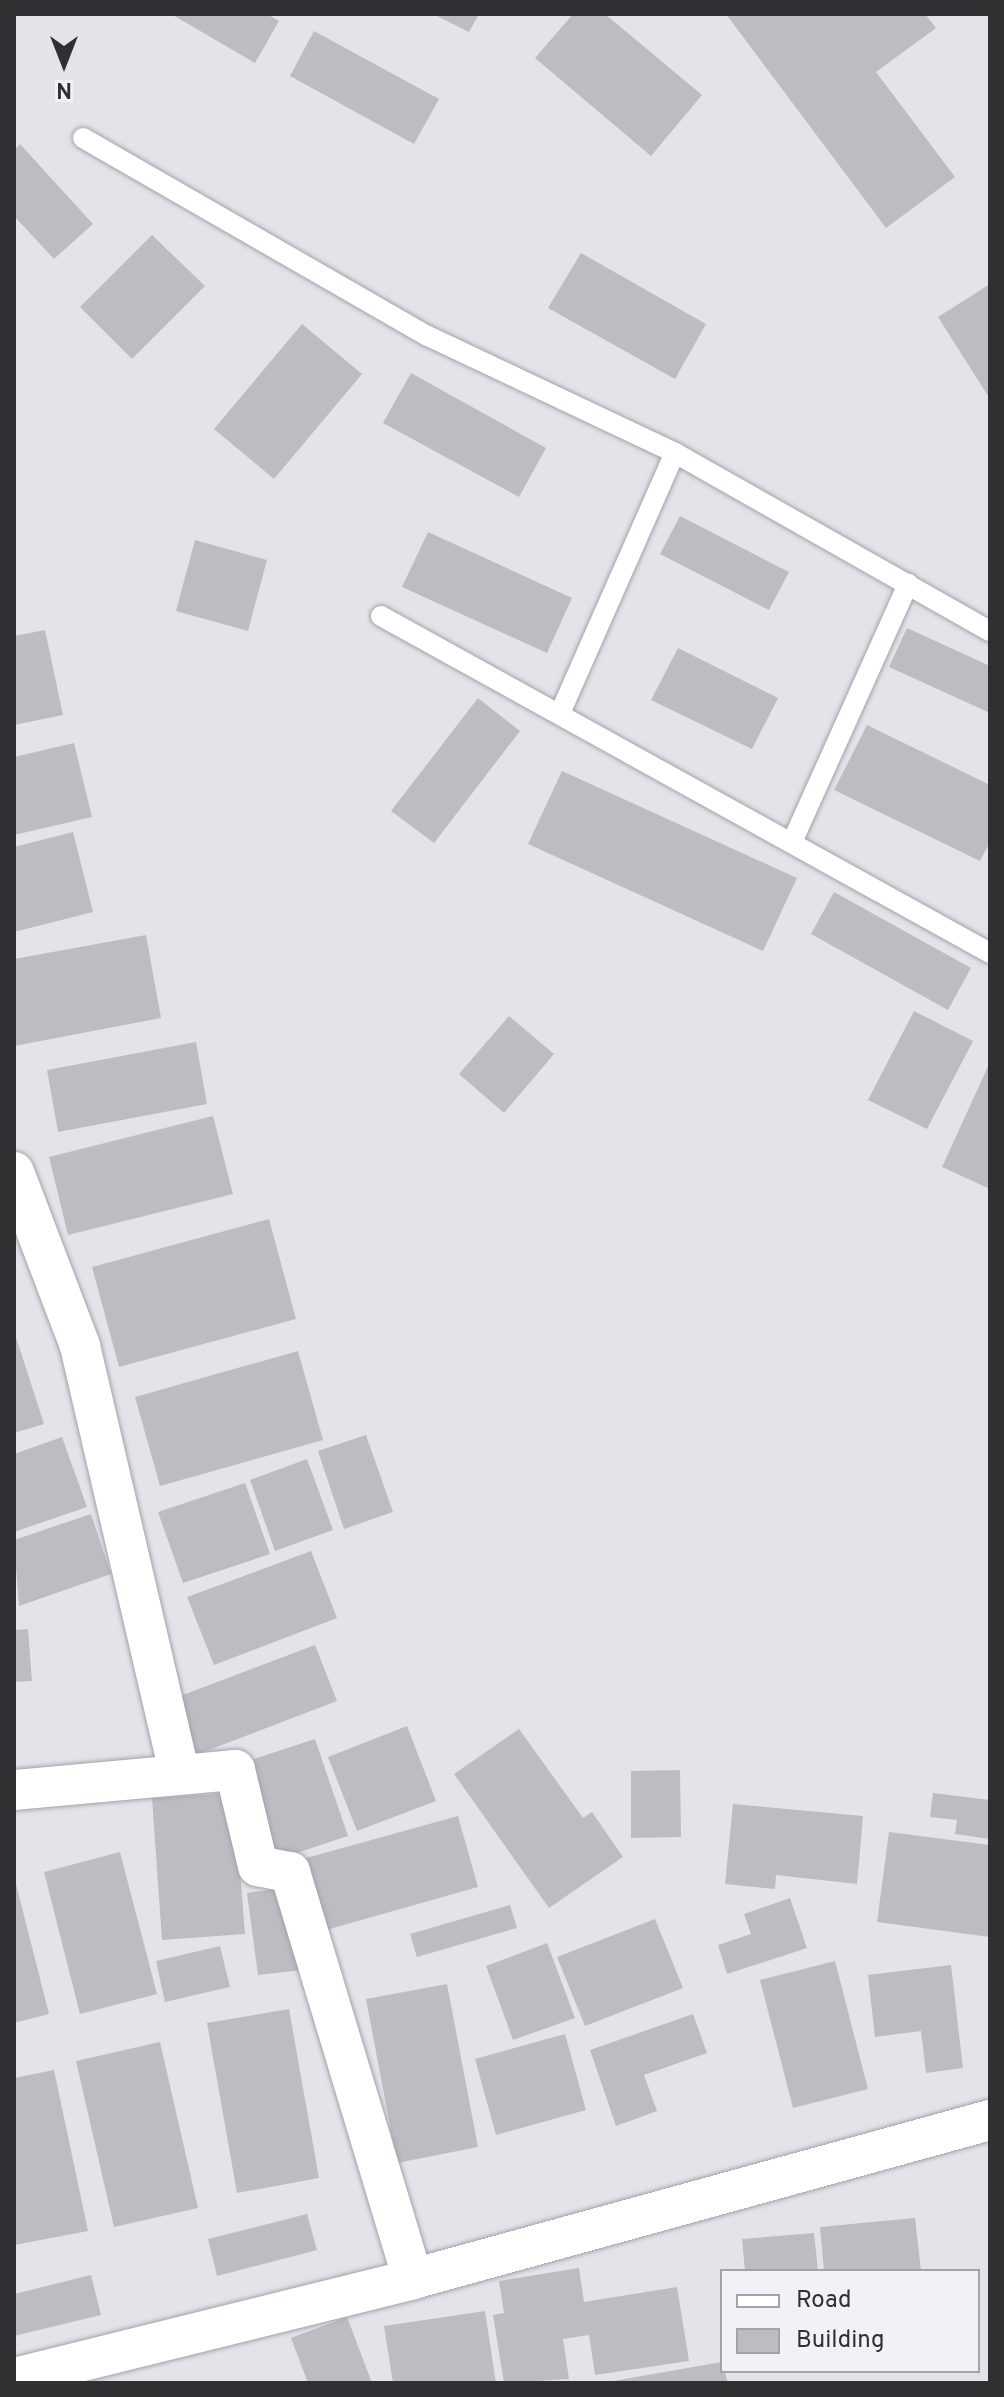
<!DOCTYPE html>
<style>
body{margin:0}
#map{position:relative;width:1004px;height:2397px;overflow:hidden;background:#e3e4ea;font-family:Overpass,sans-serif}
div>[style]{position:absolute}
.building>*{inset:0;background:#bcbdc3}
.roads{filter:drop-shadow(0 0 2px #a1a3a8) drop-shadow(0 0 2px #a1a3a8)}
.service>*{height:20px;margin:-10px;padding:0 10px;transform-origin:10px;border-radius:10px;background:#fff}
.minor>*{height:40px;margin:-20px;padding:0 20px;transform-origin:20px;border-radius:20px;background:#fff}
span{translate:-50% -50%;white-space:nowrap;text-align:center;line-height:1.15;-webkit-text-stroke:7px #f0f2f7;paint-order:stroke}
.frame{position:absolute;inset:0;border:16px solid #2f3032;pointer-events:none}
.legend{position:absolute;left:720px;top:2269px;width:260px;height:104px;box-sizing:border-box;background:#f0f2f7;border:2px solid #a3a4a8;margin:0;padding:10px 14px;list-style:none;font-size:24px;color:#2f3032}
.legend li{display:flex;align-items:center;gap:16px;height:40px}
.legend b{width:40px;border:2px solid #a3a4a8}
.north{position:absolute;left:24px;top:24px;width:80px;height:80px;-webkit-text-stroke:6px #f0f2f7;paint-order:stroke;rotate:180deg;font-size:22px;font-weight:700;line-height:32px;text-align:center;color:#2f3032}
.north::after{content:'';display:block;margin:auto;width:28px;height:36px;background:#2f3032;clip-path:polygon(50% 0,100% 100%,50% 72%,0 100%)}
</style>
<div id="map">
<div class="building">
<i style="clip-path:polygon(171px 14px,267px 14px,279px 21px,255px 63px)"></i>
<i style="clip-path:polygon(433px 14px,479px 14px,469px 32px)"></i>
<i style="clip-path:polygon(573px 14px,605px 14px,702px 95px,651px 156px,535px 58px)"></i>
<i style="clip-path:polygon(726px 14px,925px 14px,936px 28px,876px 72px,955px 177px,886px 228px)"></i>
<i style="clip-path:polygon(314px 31px,439px 99px,414px 144px,290px 76px)"></i>
<i style="clip-path:polygon(20px 144px,93px 224px,54px 259px,14px 216px,14px 150px)"></i>
<i style="clip-path:polygon(152px 235px,205px 286px,132px 359px,80px 307px)"></i>
<i style="clip-path:polygon(581px 253px,706px 324px,675px 379px,548px 308px)"></i>
<i style="clip-path:polygon(990px 284px,990px 399px,938px 317px)"></i>
<i style="clip-path:polygon(302px 324px,362px 374px,274px 479px,214px 429px)"></i>
<i style="clip-path:polygon(411px 373px,546px 448px,519px 497px,383px 423px)"></i>
<i style="clip-path:polygon(680px 516px,789px 572px,769px 610px,660px 554px)"></i>
<i style="clip-path:polygon(428px 532px,572px 598px,547px 653px,402px 587px)"></i>
<i style="clip-path:polygon(195px 540px,267px 560px,248px 631px,176px 611px)"></i>
<i style="clip-path:polygon(907px 628px,990px 666px,990px 713px,889px 667px)"></i>
<i style="clip-path:polygon(45px 630px,63px 715px,14px 725px,14px 636px)"></i>
<i style="clip-path:polygon(678px 648px,778px 698px,752px 749px,651px 700px)"></i>
<i style="clip-path:polygon(478px 698px,520px 731px,434px 843px,391px 811px)"></i>
<i style="clip-path:polygon(867px 725px,990px 785px,990px 842px,980px 861px,834px 790px)"></i>
<i style="clip-path:polygon(74px 743px,92px 817px,14px 835px,14px 757px)"></i>
<i style="clip-path:polygon(562px 771px,797px 878px,763px 951px,528px 844px)"></i>
<i style="clip-path:polygon(73px 832px,93px 912px,14px 932px,14px 847px)"></i>
<i style="clip-path:polygon(834px 892px,971px 968px,948px 1010px,811px 934px)"></i>
<i style="clip-path:polygon(146px 935px,161px 1018px,14px 1046px,14px 959px)"></i>
<i style="clip-path:polygon(914px 1011px,973px 1041px,927px 1129px,868px 1100px)"></i>
<i style="clip-path:polygon(509px 1016px,554px 1054px,504px 1113px,459px 1074px)"></i>
<i style="clip-path:polygon(196px 1042px,207px 1104px,58px 1132px,47px 1070px)"></i>
<i style="clip-path:polygon(990px 1062px,990px 1189px,942px 1167px)"></i>
<i style="clip-path:polygon(213px 1116px,233px 1194px,68px 1235px,49px 1157px)"></i>
<i style="clip-path:polygon(269px 1219px,296px 1319px,119px 1367px,92px 1267px)"></i>
<i style="clip-path:polygon(14px 1331px,44px 1424px,14px 1433px)"></i>
<i style="clip-path:polygon(298px 1351px,323px 1440px,160px 1486px,135px 1397px)"></i>
<i style="clip-path:polygon(366px 1435px,393px 1512px,344px 1529px,318px 1451px)"></i>
<i style="clip-path:polygon(62px 1437px,87px 1507px,14px 1532px,14px 1454px)"></i>
<i style="clip-path:polygon(307px 1459px,333px 1530px,275px 1551px,250px 1480px)"></i>
<i style="clip-path:polygon(245px 1483px,270px 1554px,183px 1583px,158px 1512px)"></i>
<i style="clip-path:polygon(91px 1514px,111px 1574px,19px 1606px,14px 1540px)"></i>
<i style="clip-path:polygon(311px 1551px,337px 1618px,214px 1665px,187px 1597px)"></i>
<i style="clip-path:polygon(28px 1629px,32px 1681px,14px 1682px,14px 1630px)"></i>
<i style="clip-path:polygon(315px 1645px,337px 1701px,188px 1758px,167px 1701px)"></i>
<i style="clip-path:polygon(407px 1726px,436px 1801px,357px 1831px,328px 1757px)"></i>
<i style="clip-path:polygon(519px 1729px,583px 1818px,592px 1812px,623px 1857px,549px 1908px,454px 1774px)"></i>
<i style="clip-path:polygon(315px 1739px,348px 1836px,272px 1861px,239px 1764px)"></i>
<i style="clip-path:polygon(680px 1770px,681px 1837px,631px 1838px,631px 1771px)"></i>
<i style="clip-path:polygon(234px 1793px,245px 1934px,162px 1940px,152px 1798px)"></i>
<i style="clip-path:polygon(933px 1793px,990px 1800px,990px 1839px,955px 1834px,957px 1820px,930px 1817px)"></i>
<i style="clip-path:polygon(733px 1804px,863px 1816px,857px 1884px,776px 1875px,775px 1889px,725px 1884px)"></i>
<i style="clip-path:polygon(458px 1816px,478px 1887px,319px 1932px,299px 1860px)"></i>
<i style="clip-path:polygon(889px 1832px,990px 1845px,990px 1937px,877px 1922px)"></i>
<i style="clip-path:polygon(120px 1852px,157px 1994px,80px 2014px,44px 1872px)"></i>
<i style="clip-path:polygon(14px 1876px,49px 2014px,14px 2023px)"></i>
<i style="clip-path:polygon(293px 1887px,303px 1970px,258px 1975px,247px 1893px)"></i>
<i style="clip-path:polygon(790px 1898px,807px 1948px,727px 1974px,718px 1945px,751px 1934px,744px 1914px)"></i>
<i style="clip-path:polygon(510px 1905px,517px 1928px,417px 1957px,410px 1934px)"></i>
<i style="clip-path:polygon(655px 1919px,683px 1988px,585px 2026px,557px 1957px)"></i>
<i style="clip-path:polygon(547px 1943px,575px 2018px,513px 2040px,486px 1966px)"></i>
<i style="clip-path:polygon(220px 1946px,230px 1987px,165px 2002px,156px 1961px)"></i>
<i style="clip-path:polygon(835px 1961px,868px 2089px,793px 2108px,760px 1980px)"></i>
<i style="clip-path:polygon(951px 1965px,963px 2068px,926px 2073px,921px 2031px,875px 2037px,868px 1975px)"></i>
<i style="clip-path:polygon(447px 1984px,478px 2147px,397px 2163px,366px 1999px)"></i>
<i style="clip-path:polygon(289px 2009px,319px 2178px,237px 2193px,207px 2023px)"></i>
<i style="clip-path:polygon(693px 2014px,707px 2053px,644px 2075px,657px 2111px,616px 2126px,590px 2050px)"></i>
<i style="clip-path:polygon(565px 2034px,586px 2110px,496px 2135px,475px 2059px)"></i>
<i style="clip-path:polygon(160px 2042px,198px 2208px,114px 2227px,76px 2061px)"></i>
<i style="clip-path:polygon(54px 2070px,88px 2231px,14px 2245px,14px 2078px)"></i>
<i style="clip-path:polygon(307px 2214px,317px 2250px,217px 2276px,208px 2239px)"></i>
<i style="clip-path:polygon(915px 2218px,921px 2271px,824px 2271px,820px 2227px)"></i>
<i style="clip-path:polygon(814px 2233px,818px 2271px,745px 2271px,742px 2239px)"></i>
<i style="clip-path:polygon(579px 2268px,584px 2302px,677px 2287px,689px 2361px,595px 2375px,589px 2335px,563px 2339px,569px 2379px,504px 2383px,493px 2315px,504px 2313px,499px 2281px)"></i>
<i style="clip-path:polygon(91px 2275px,101px 2315px,14px 2336px,14px 2294px)"></i>
<i style="clip-path:polygon(485px 2311px,496px 2383px,393px 2383px,384px 2326px)"></i>
<i style="clip-path:polygon(347px 2317px,372px 2383px,308px 2383px,291px 2338px)"></i>
<i style="clip-path:polygon(722px 2362px,728px 2383px,614px 2383px,613px 2381px)"></i>
</div>
<div class="roads">
<div class="service">
<i style="left:83px;top:138px;width:398px;rotate:29.9deg"></i>
<i style="left:428px;top:336px;width:273px;rotate:25.3deg"></i>
<i style="left:675px;top:453px;width:362px;rotate:29.5deg"></i>
<i style="left:381px;top:616px;width:696px;rotate:28.96deg"></i>
<i style="left:561px;top:711px;width:282px;rotate:-66.2deg"></i>
<i style="left:793px;top:840px;width:281px;rotate:-65.8deg"></i>
</div>
<div class="minor">
<i style="left:14px;top:1172px;width:186px;rotate:69.2deg"></i>
<i style="left:80px;top:1346px;width:437px;rotate:76.9deg"></i>
<i style="left:14px;top:1790px;width:222px;rotate:-5.2deg"></i>
<i style="left:235px;top:1770px;width:99px;rotate:76.5deg"></i>
<i style="left:258px;top:1866px;width:33px;rotate:11deg"></i>
<i style="left:290px;top:1872px;width:425px;rotate:73.2deg"></i>
<i style="left:14px;top:2378px;width:411px;rotate:-13.9deg"></i>
<i style="left:413px;top:2279px;width:599px;rotate:-15.41deg"></i>
</div>
</div>
<div class="frame"></div>
<ul class="legend">
<li><b style="height:10px;background:#fff"></b>Road</li>
<li><b style="height:22px;background:#bcbdc3"></b>Building</li>
</ul>
<div class="north">N</div>
</div>
